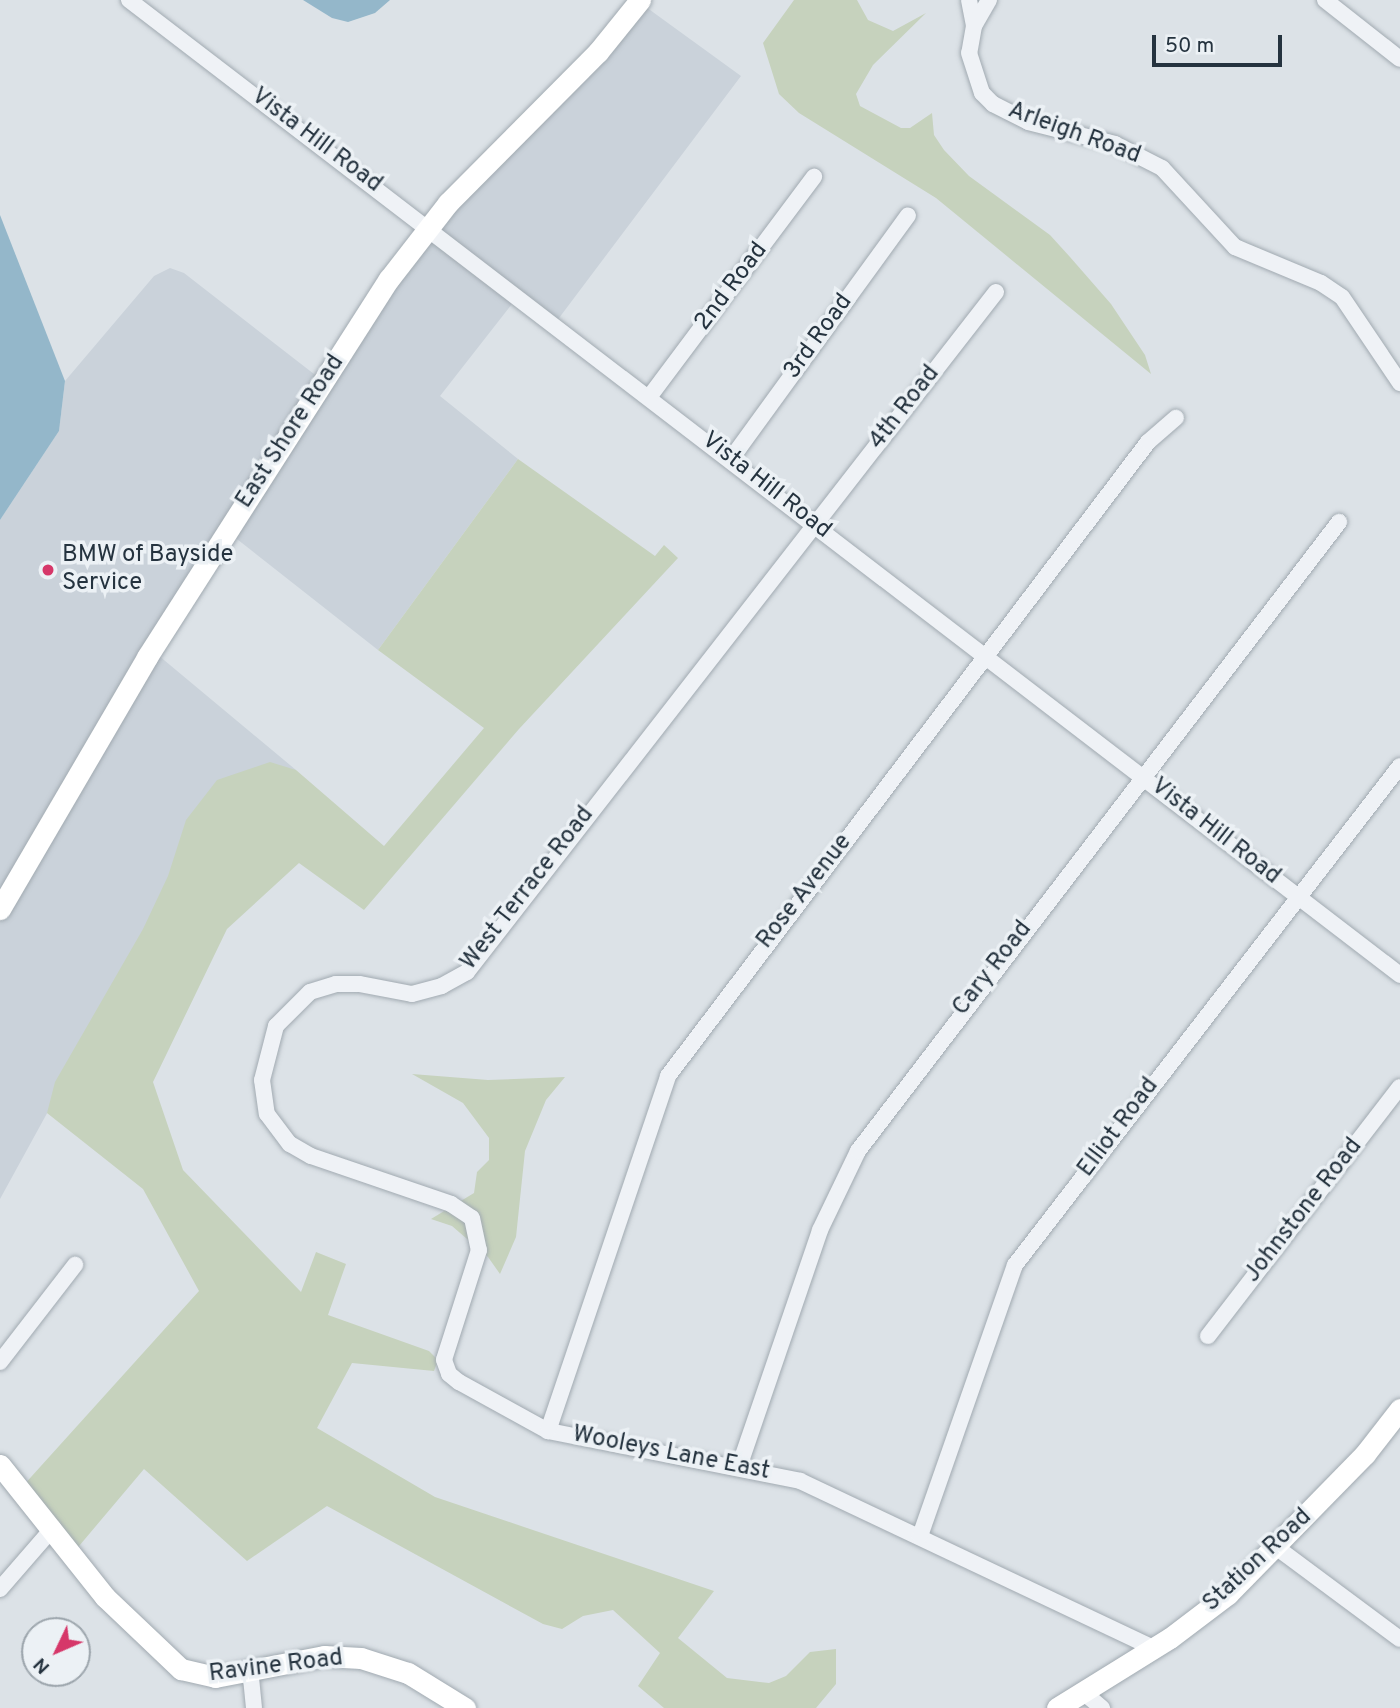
<!DOCTYPE html>
<style>
body{margin:0}
#map{position:relative;width:1400px;height:1708px;overflow:hidden;background:#dce2e7;font-family:Overpass,sans-serif}
div>[style]{position:absolute}
.built>*{inset:0;background:#cad2da}
.green>*{inset:0;background:#c6d2bd}
.water>*{inset:0;background:#94b7ca}
.roads{filter:drop-shadow(0 0 2px #a1aab1) drop-shadow(0 0 2px #a1aab1)}
.street>*{height:16px;margin:-8px;padding:0 8px;transform-origin:8px;border-radius:8px;background:#eff2f6}
.secondary>*{height:21px;margin:-10.5px;padding:0 10.5px;transform-origin:10.5px;border-radius:10.5px;background:#fff}
.dots>*{width:19px;height:19px;translate:-50% -50%;box-sizing:border-box;border:4px solid #ecf1f5;border-radius:50%}
span{translate:-50% -50%;white-space:nowrap;text-align:center;line-height:1.15;-webkit-text-stroke:7px #ecf1f5;paint-order:stroke}
.street-label{font-size:24px;color:#25333f}
.poi-label{font-size:24px;color:#25333f}
.left{translate:0 -50%;text-align:left}
.north{position:absolute;left:21px;top:1617px;width:70px;height:70px;box-sizing:border-box;background:#ecf1f5;border:2px solid #9ca5ac;border-radius:50%;rotate:226deg;font-size:19px;font-weight:700;line-height:28px;text-align:center;color:#25333f}
.north::after{content:'';display:block;margin:auto;width:24px;height:32px;background:#d63769;clip-path:polygon(50% 0,100% 100%,50% 72%,0 100%)}
.scale{position:absolute;left:1152px;top:35px;width:130px;height:32px;box-sizing:border-box;border:4px solid #25333f;border-top:0;padding-left:9px;font-size:21px;line-height:24px;white-space:nowrap;color:#25333f;-webkit-text-stroke:5px #ecf1f5;paint-order:stroke}
</style>
<div id="map">
<div class="built">
<i style="clip-path:polygon(639px 2px,741px 76px,556px 322px,519px 295px,440px 396px,518px 459px,378px 650px,228px 532px,152px 650px,296px 770px,119px 982px,0 1199px,0 520px,59px 431px,65px 381px,154px 276px,170px 268px,184px 273px,323px 381px,387px 281px)"></i>
</div>
<div class="green">
<i style="clip-path:polygon(794px 0,857px 0,868px 20px,893px 31px,926px 13px,873px 65px,856px 94px,860px 106px,901px 128px,910px 128px,932px 113px,934px 135px,944px 150px,969px 176px,1050px 235px,1070px 257px,1111px 304px,1145px 355px,1151px 374px,936px 198px,799px 113px,779px 94px,763px 43px)"></i>
<i style="clip-path:polygon(518px 459px,655px 556px,664px 545px,678px 558px,519px 729px,364px 910px,299px 863px,227px 929px,153px 1082px,183px 1170px,301px 1292px,316px 1252px,346px 1264px,328px 1315px,429px 1351px,438px 1360px,434px 1371px,352px 1363px,317px 1428px,435px 1497px,714px 1591px,678px 1638px,727px 1678px,769px 1683px,786px 1676px,810px 1652px,836px 1649px,836px 1684px,816px 1708px,664px 1708px,638px 1686px,660px 1653px,613px 1610px,583px 1616px,562px 1629px,543px 1624px,327px 1506px,247px 1561px,144px 1469px,74px 1552px,22px 1487px,199px 1291px,143px 1189px,47px 1113px,55px 1082px,143px 929px,168px 876px,186px 820px,217px 780px,270px 762px,296px 770px,384px 846px,484px 728px,378px 650px)"></i>
<i style="clip-path:polygon(412px 1074px,488px 1080px,565px 1077px,546px 1100px,525px 1151px,516px 1237px,500px 1274px,488px 1257px,452px 1226px,431px 1219px,474px 1193px,477px 1172px,489px 1160px,489px 1138px,463px 1103px)"></i>
</div>
<div class="water">
<i style="clip-path:polygon(303px 0,390px 0,375px 13px,348px 22px,332px 18px)"></i>
<i style="clip-path:polygon(0 215px,65px 381px,59px 431px,0 520px)"></i>
</div>
<div class="roads">
<div class="street">
<i style="left:129px;top:0;width:1602px;rotate:37.49deg"></i>
<i style="left:969px;top:0;width:26px;rotate:79deg"></i>
<i style="left:989px;top:0;width:30px;rotate:120deg"></i>
<i style="left:974px;top:26px;width:27px;rotate:100deg"></i>
<i style="left:969px;top:53px;width:42px;rotate:72deg"></i>
<i style="left:982px;top:93px;width:16px;rotate:45deg"></i>
<i style="left:993px;top:104px;width:39px;rotate:27deg"></i>
<i style="left:1028px;top:122px;width:90px;rotate:14.2deg"></i>
<i style="left:1115px;top:144px;width:53px;rotate:27.1deg"></i>
<i style="left:1162px;top:168px;width:108px;rotate:47.3deg"></i>
<i style="left:1235px;top:247px;width:93px;rotate:22.7deg"></i>
<i style="left:1321px;top:283px;width:25px;rotate:34deg"></i>
<i style="left:1342px;top:297px;width:104px;rotate:56deg"></i>
<i style="left:1325px;top:0;width:95px;rotate:38.2deg"></i>
<i style="left:996px;top:292px;width:862px;rotate:127.88deg"></i>
<i style="left:467px;top:972px;width:29px;rotate:151deg"></i>
<i style="left:442px;top:986px;width:31px;rotate:165deg"></i>
<i style="left:412px;top:994px;width:54px;rotate:-169.3deg"></i>
<i style="left:359px;top:984px;width:23px;rotate:180deg"></i>
<i style="left:336px;top:984px;width:27px;rotate:163deg"></i>
<i style="left:310px;top:992px;width:48px;rotate:135deg"></i>
<i style="left:276px;top:1026px;width:56px;rotate:104.5deg"></i>
<i style="left:262px;top:1080px;width:34px;rotate:82deg"></i>
<i style="left:267px;top:1114px;width:38px;rotate:53deg"></i>
<i style="left:290px;top:1144px;width:24px;rotate:30deg"></i>
<i style="left:311px;top:1156px;width:148px;rotate:18.9deg"></i>
<i style="left:451px;top:1204px;width:25px;rotate:34deg"></i>
<i style="left:472px;top:1218px;width:33px;rotate:78deg"></i>
<i style="left:479px;top:1250px;width:115px;rotate:107.7deg"></i>
<i style="left:444px;top:1360px;width:15px;rotate:70deg"></i>
<i style="left:449px;top:1374px;width:13px;rotate:39deg"></i>
<i style="left:459px;top:1382px;width:102px;rotate:28.8deg"></i>
<i style="left:548px;top:1431px;width:257px;rotate:11.2deg"></i>
<i style="left:800px;top:1481px;width:388px;rotate:25.3deg"></i>
<i style="left:650px;top:396px;width:274px;rotate:-53.2deg"></i>
<i style="left:731px;top:459px;width:301px;rotate:-54deg"></i>
<i style="left:1208px;top:1336px;width:314px;rotate:-52.4deg"></i>
<i style="left:0;top:1362px;width:123px;rotate:-52.3deg"></i>
<i style="left:548px;top:1431px;width:375px;rotate:-71.3deg"></i>
<i style="left:668px;top:1076px;width:795px;rotate:-52.87deg"></i>
<i style="left:1148px;top:442px;width:37px;rotate:-41deg"></i>
<i style="left:739px;top:1467px;width:250px;rotate:-71.1deg"></i>
<i style="left:820px;top:1230px;width:88px;rotate:-64.3deg"></i>
<i style="left:858px;top:1151px;width:792px;rotate:-52.59deg"></i>
<i style="left:920px;top:1536px;width:287px;rotate:-70.7deg"></i>
<i style="left:1015px;top:1265px;width:630px;rotate:-52.35deg"></i>
<i style="left:1276px;top:1547px;width:154px;rotate:36.6deg"></i>
<i style="left:0;top:1589px;width:81px;rotate:-49deg"></i>
<i style="left:250px;top:1668px;width:40px;rotate:84.3deg"></i>
<i style="left:1083px;top:1692px;width:25px;rotate:40deg"></i>
</div>
<div class="secondary">
<i style="left:0;top:909px;width:292px;rotate:-59.7deg"></i>
<i style="left:147px;top:657px;width:449px;rotate:-57.4deg"></i>
<i style="left:389px;top:279px;width:96px;rotate:-52.2deg"></i>
<i style="left:448px;top:203px;width:213px;rotate:-45.2deg"></i>
<i style="left:598px;top:52px;width:67px;rotate:-51.1deg"></i>
<i style="left:0;top:1465px;width:169px;rotate:51.5deg"></i>
<i style="left:105px;top:1597px;width:105px;rotate:43.5deg"></i>
<i style="left:181px;top:1669px;width:35px;rotate:13deg"></i>
<i style="left:215px;top:1677px;width:111px;rotate:-10.9deg"></i>
<i style="left:324px;top:1656px;width:37px;rotate:3deg"></i>
<i style="left:361px;top:1658px;width:49px;rotate:17.7deg"></i>
<i style="left:408px;top:1673px;width:67px;rotate:31.6deg"></i>
<i style="left:1057px;top:1708px;width:133px;rotate:-31.8deg"></i>
<i style="left:1170px;top:1638px;width:73px;rotate:-37.2deg"></i>
<i style="left:1228px;top:1594px;width:196px;rotate:-45.6deg"></i>
<i style="left:1365px;top:1454px;width:57px;rotate:-52.1deg"></i>
</div>
</div>
<div class="dots">
<i style="left:48px;top:570px;background:#d63769"></i>
</div>
<div class="street-label">
<span style="left:1074px;top:134px;rotate:20deg">Arleigh Road</span>
<span style="left:316px;top:141px;rotate:37deg">Vista Hill Road</span>
<span style="left:732px;top:287px;rotate:-53deg">2nd Road</span>
<span style="left:819px;top:337px;rotate:-54deg">3rd Road</span>
<span style="left:905px;top:408px;rotate:-52deg">4th Road</span>
<span style="left:291px;top:432px;rotate:-57deg">East Shore Road</span>
<span style="left:766px;top:486px;rotate:38deg">Vista Hill Road</span>
<span style="left:1215px;top:832px;rotate:38deg">Vista Hill Road</span>
<span style="left:528px;top:889px;rotate:-52deg">West Terrace Road</span>
<span style="left:805px;top:892px;rotate:-52deg">Rose Avenue</span>
<span style="left:993px;top:969px;rotate:-52deg">Cary Road</span>
<span style="left:1119px;top:1128px;rotate:-53deg">Elliot Road</span>
<span style="left:1304px;top:1211px;rotate:-52deg">Johnstone Road</span>
<span style="left:671px;top:1454px;rotate:11deg">Wooleys Lane East</span>
<span style="left:1258px;top:1561px;rotate:-43deg">Station Road</span>
<span style="left:276px;top:1667px;rotate:-7deg">Ravine Road</span>
</div>
<div class="poi-label">
<span class="left" style="left:62px;top:570px">BMW of Bayside<br>Service</span>
</div>
<div class="north">N</div>
<div class="scale">50 m</div>
</div>
